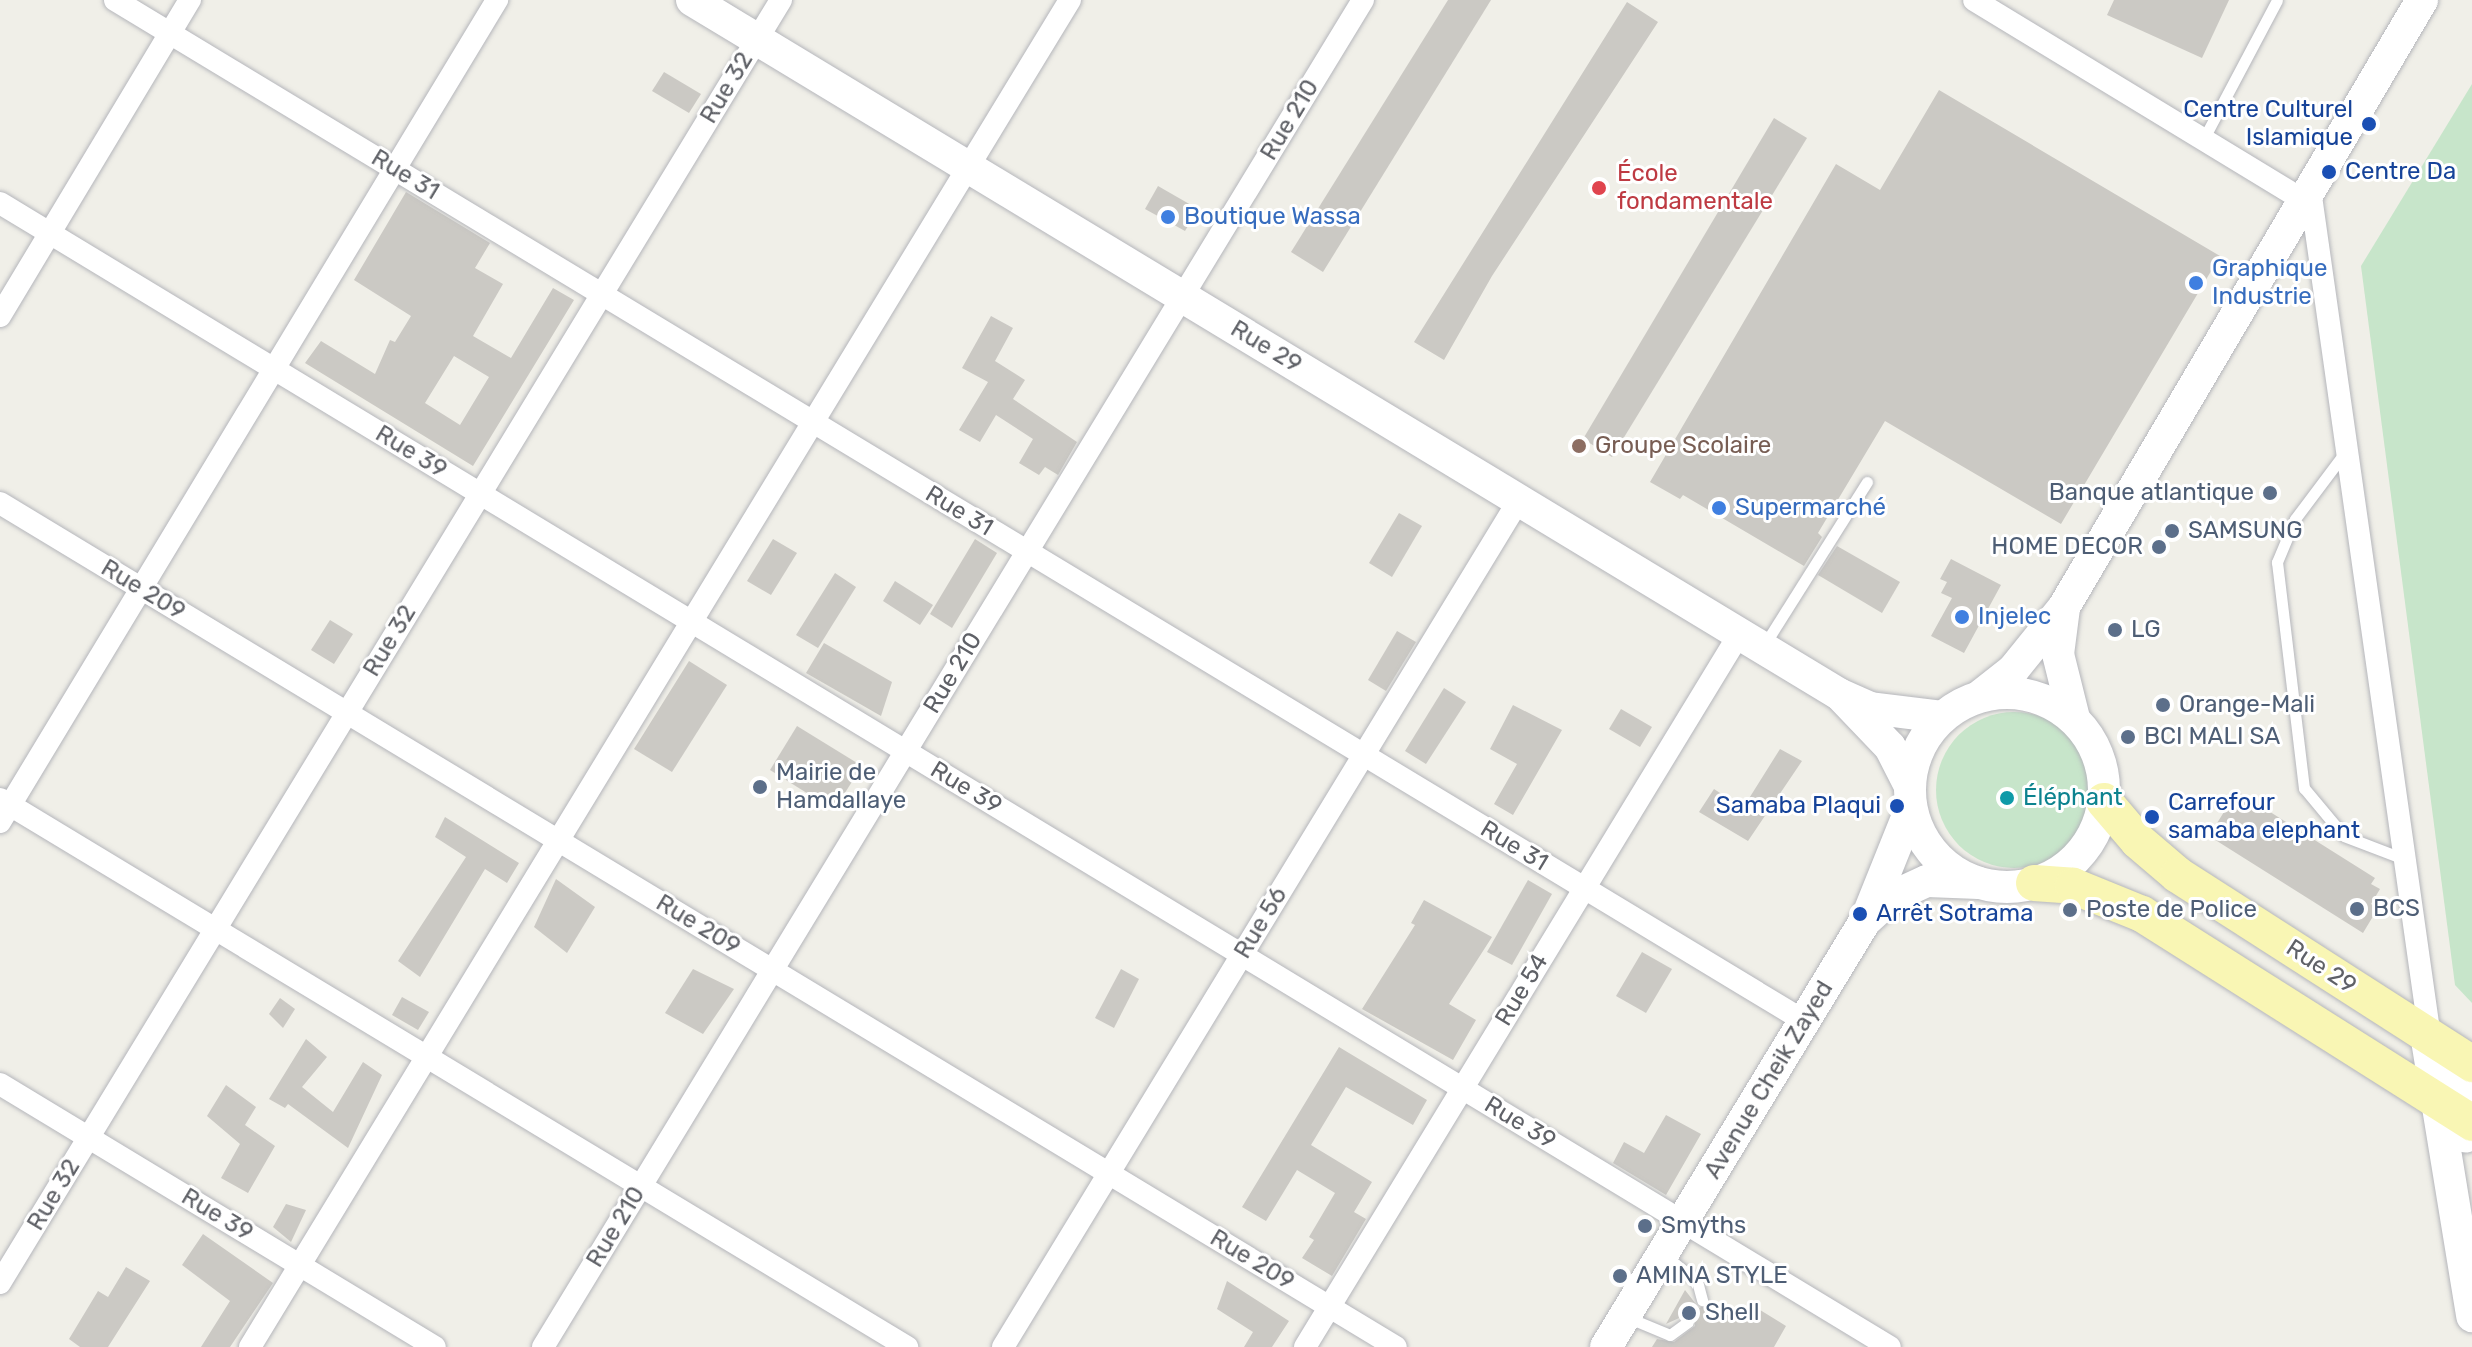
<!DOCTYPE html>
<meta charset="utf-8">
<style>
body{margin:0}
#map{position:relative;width:2472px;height:1347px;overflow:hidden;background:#f0efe8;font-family:Rubik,sans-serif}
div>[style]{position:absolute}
.green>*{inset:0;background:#c7e5ca}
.round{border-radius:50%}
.building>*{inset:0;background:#cbc9c4}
.roads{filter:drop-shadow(0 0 2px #b5b6bb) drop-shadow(0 0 2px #b5b6bb)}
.lane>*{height:11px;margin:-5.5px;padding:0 5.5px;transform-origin:5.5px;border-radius:5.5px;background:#fff}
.street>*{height:22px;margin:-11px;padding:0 11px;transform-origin:11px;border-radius:11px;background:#fff}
.secondary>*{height:32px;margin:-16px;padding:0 16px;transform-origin:16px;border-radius:16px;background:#fff}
.secondary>.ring{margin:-16px;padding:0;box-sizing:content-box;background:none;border:32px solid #fff;border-radius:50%}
.primary>*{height:36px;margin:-18px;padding:0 18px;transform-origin:18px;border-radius:18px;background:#f9f6b4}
.dots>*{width:22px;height:22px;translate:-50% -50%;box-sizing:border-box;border:4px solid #fff;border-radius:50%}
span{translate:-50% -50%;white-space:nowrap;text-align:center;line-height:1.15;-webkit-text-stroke:6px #fff;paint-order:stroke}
.street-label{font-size:24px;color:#5f6167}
.transit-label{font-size:24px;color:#164399}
.right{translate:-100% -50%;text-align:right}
.left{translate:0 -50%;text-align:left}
.health-label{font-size:24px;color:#be3a42}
.shop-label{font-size:24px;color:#366cbe}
.education-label{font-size:24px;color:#785e54}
.service-label{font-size:24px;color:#4e5e75}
.culture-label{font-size:24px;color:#0d838f}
</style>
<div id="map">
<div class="green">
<i style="clip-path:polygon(2472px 84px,2472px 1003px,2455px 985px,2361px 266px)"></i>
<i class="round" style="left:1936px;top:712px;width:156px;height:156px"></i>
</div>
<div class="building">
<i style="clip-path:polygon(1448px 0,1491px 0,1323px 272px,1291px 252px)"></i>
<i style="clip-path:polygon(2114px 0,2229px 0,2202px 58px,2107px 15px)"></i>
<i style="clip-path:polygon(1627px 2px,1658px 22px,1492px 276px,1444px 360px,1414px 342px)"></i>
<i style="clip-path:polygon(664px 72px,701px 94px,689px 113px,652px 91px)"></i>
<i style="clip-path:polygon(1939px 90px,2220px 256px,2061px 524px,1885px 421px,1818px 533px,1822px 537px,1804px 566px,1683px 495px,1680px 499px,1650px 482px,1836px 164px,1880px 190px)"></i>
<i style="clip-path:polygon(1774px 118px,1807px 138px,1612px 457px,1583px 439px)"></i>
<i style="clip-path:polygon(1158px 186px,1198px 209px,1185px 231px,1145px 209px)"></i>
<i style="clip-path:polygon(evenodd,406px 192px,490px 243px,475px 268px,503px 284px,473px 336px,511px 358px,553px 288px,574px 300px,473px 466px,305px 363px,321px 341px,375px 374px,390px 340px,395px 342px,411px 316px,354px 280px,406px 192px,454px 356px,489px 377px,460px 425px,425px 403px,454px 356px)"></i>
<i style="clip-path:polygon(991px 316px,1013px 328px,995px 361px,1025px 380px,1013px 399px,1077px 442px,1058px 475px,1045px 467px,1039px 475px,1019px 463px,1033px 439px,996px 415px,980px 442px,959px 430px,988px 382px,962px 368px)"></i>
<i style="clip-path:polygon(1399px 513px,1422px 526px,1392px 577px,1369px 563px)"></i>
<i style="clip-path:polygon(773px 539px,797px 553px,771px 595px,747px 581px)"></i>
<i style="clip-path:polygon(975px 539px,997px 553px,952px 628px,930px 614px)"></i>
<i style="clip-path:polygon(1837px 546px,1900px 582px,1882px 613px,1818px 575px)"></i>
<i style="clip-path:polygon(1951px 559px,2001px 585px,1964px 653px,1931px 636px,1952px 598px,1941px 593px,1947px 582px,1940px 579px)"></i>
<i style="clip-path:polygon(835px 573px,856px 587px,818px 648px,796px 635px)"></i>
<i style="clip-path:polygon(895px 581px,933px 605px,920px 625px,883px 601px)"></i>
<i style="clip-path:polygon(330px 620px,353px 634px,334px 664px,311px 650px)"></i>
<i style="clip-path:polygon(1397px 631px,1416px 642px,1386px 691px,1368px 680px)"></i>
<i style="clip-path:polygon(824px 643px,892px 682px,881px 716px,806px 673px)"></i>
<i style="clip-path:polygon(689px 661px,727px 685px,672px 772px,634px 749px)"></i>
<i style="clip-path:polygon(1444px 688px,1466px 702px,1426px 764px,1405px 751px)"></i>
<i style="clip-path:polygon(1513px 705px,1562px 730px,1513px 815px,1494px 804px,1517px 764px,1490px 749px)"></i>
<i style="clip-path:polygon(1621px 709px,1652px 727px,1640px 747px,1609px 729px)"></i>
<i style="clip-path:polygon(797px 726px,862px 766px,834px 810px,770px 770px)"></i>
<i style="clip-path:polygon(1780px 749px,1802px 761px,1748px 841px,1699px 812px,1714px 789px,1743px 808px)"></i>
<i style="clip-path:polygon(2237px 791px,2375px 878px,2371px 884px,2380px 889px,2371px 904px,2378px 908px,2363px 933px,2209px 836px)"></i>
<i style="clip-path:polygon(445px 817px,519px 863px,507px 883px,485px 869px,420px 977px,398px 961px,466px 857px,435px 837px)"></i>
<i style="clip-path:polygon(556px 879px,595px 907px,567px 953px,534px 927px)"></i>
<i style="clip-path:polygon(1528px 880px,1552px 894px,1512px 965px,1487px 952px)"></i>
<i style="clip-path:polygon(1424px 900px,1492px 937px,1449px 1004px,1476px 1020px,1453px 1060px,1362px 1009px,1415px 925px,1411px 923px)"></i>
<i style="clip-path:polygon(1642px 952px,1672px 969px,1646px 1013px,1616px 996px)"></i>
<i style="clip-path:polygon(693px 969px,734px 989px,703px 1034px,665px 1013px)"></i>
<i style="clip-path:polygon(1121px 969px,1139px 979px,1114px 1028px,1095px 1018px)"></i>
<i style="clip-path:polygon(402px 997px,429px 1012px,418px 1030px,392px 1015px)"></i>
<i style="clip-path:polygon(280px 998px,295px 1009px,283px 1028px,269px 1014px)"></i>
<i style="clip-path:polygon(306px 1039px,327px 1057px,302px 1087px,333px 1112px,363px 1062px,382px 1075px,348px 1148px,288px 1104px,285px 1108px,269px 1099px)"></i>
<i style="clip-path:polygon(1339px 1047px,1427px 1100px,1413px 1125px,1346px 1087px,1311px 1145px,1372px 1182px,1354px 1212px,1366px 1219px,1332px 1276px,1302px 1258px,1314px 1240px,1309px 1237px,1335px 1193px,1297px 1170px,1266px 1221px,1242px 1207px)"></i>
<i style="clip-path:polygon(226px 1085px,256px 1107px,245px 1125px,275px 1146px,248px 1193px,221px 1178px,240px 1144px,207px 1116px)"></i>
<i style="clip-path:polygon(1666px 1115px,1701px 1134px,1666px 1195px,1613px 1163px,1624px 1142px,1644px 1153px)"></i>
<i style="clip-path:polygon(286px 1204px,306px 1210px,291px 1242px,273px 1227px)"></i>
<i style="clip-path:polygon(203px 1234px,273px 1283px,230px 1347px,201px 1347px,230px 1301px,182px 1265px)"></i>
<i style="clip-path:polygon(126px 1267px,150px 1281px,108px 1347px,80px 1347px,69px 1339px,98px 1291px,108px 1297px)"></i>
<i style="clip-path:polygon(1227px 1281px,1289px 1321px,1272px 1347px,1244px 1347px,1253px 1332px,1217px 1309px)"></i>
<i style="clip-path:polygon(1685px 1290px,1699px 1308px,1709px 1304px,1741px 1323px,1752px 1305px,1786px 1326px,1774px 1347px,1652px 1347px,1657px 1339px,1674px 1342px,1695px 1326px,1695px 1318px,1688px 1314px,1666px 1324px)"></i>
</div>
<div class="roads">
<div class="lane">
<i style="left:2203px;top:140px;width:158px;rotate:-62.1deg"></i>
<i style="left:2346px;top:451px;width:85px;rotate:126.9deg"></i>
<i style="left:2295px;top:519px;width:47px;rotate:112.7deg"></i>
<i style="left:2277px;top:562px;width:228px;rotate:83.2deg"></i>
<i style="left:2304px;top:788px;width:62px;rotate:50.2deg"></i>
<i style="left:2344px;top:836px;width:64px;rotate:21deg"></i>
<i style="left:1763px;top:647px;width:195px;rotate:-57.8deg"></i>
<i style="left:1664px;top:1255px;width:42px;rotate:38.2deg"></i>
<i style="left:1697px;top:1281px;width:20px;rotate:75deg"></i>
<i style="left:1629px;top:1318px;width:44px;rotate:22.5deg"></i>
<i style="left:1670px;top:1335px;width:22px;rotate:-36deg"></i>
</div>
<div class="street">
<i style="left:115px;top:0;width:1974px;rotate:31.15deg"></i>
<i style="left:1974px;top:0;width:385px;rotate:31.3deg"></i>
<i style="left:2310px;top:189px;width:856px;rotate:81.95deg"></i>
<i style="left:0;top:203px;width:2209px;rotate:31.19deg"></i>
<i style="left:0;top:316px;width:369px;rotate:-59deg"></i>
<i style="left:0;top:503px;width:1631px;rotate:31.16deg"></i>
<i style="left:0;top:799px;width:1060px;rotate:31.14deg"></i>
<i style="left:0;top:822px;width:961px;rotate:-58.84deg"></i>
<i style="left:0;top:1084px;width:508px;rotate:31.16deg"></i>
<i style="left:0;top:1283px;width:1502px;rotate:-58.67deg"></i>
<i style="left:250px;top:1347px;width:1577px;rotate:-58.67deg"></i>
<i style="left:543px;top:1347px;width:1577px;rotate:-58.67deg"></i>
<i style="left:1003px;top:1347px;width:992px;rotate:-58.65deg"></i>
<i style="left:1305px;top:1347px;width:836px;rotate:-58.65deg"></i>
</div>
<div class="secondary">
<i style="left:692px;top:0;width:1341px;rotate:31.18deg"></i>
<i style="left:1839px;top:694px;width:34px;rotate:24deg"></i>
<i style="left:1870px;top:708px;width:73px;rotate:7.1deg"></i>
<i style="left:2064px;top:608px;width:46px;rotate:97.4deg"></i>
<i style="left:2058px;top:654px;width:66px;rotate:76deg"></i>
<i class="ring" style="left:1910px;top:693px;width:162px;height:162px"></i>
<i style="left:1980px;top:696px;width:42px;rotate:-38.2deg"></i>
<i style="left:2013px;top:670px;width:81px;rotate:-51deg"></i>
<i style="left:2064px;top:607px;width:705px;rotate:-59.47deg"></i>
<i style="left:1844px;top:699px;width:66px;rotate:46.2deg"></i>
<i style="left:1890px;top:747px;width:44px;rotate:62.9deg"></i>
<i style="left:1868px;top:915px;width:115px;rotate:-68.1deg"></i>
<i style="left:2426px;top:1034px;width:286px;rotate:80.7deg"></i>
<i style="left:2457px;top:1054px;width:83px;rotate:83.8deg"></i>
<i style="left:1606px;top:1347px;width:499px;rotate:-58.7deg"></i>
<i style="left:1865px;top:921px;width:36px;rotate:-42deg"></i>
<i style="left:1892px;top:897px;width:38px;rotate:-25deg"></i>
<i style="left:1927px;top:881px;width:52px;rotate:2.2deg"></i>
</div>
<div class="primary">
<i style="left:2104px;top:801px;width:52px;rotate:49.6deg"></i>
<i style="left:2138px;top:841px;width:52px;rotate:40.4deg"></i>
<i style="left:2178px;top:875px;width:350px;rotate:32.7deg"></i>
<i style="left:2034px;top:883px;width:39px;rotate:4deg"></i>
<i style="left:2073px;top:886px;width:74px;rotate:22.1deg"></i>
<i style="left:2142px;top:914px;width:391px;rotate:32.3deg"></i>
</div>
</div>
<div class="dots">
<i style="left:2369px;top:124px;background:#1a4fb4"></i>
<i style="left:2329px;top:172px;background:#1a4fb4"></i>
<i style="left:1599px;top:188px;background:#e0444e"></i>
<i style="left:1168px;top:217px;background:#3f7fe0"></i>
<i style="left:2196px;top:283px;background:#3f7fe0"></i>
<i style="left:1579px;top:446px;background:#8d6e63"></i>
<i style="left:2270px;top:493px;background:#5c6f8a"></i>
<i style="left:1719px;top:508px;background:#3f7fe0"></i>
<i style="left:2172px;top:531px;background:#5c6f8a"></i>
<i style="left:2159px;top:547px;background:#5c6f8a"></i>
<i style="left:1962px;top:617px;background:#3f7fe0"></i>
<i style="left:2115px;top:630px;background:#5c6f8a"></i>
<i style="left:2163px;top:705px;background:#5c6f8a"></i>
<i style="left:2128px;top:737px;background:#5c6f8a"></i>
<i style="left:760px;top:787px;background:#5c6f8a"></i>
<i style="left:2007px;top:798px;background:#0f9aa8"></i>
<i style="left:1897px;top:806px;background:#1a4fb4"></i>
<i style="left:2152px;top:817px;background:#1a4fb4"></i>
<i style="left:2357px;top:909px;background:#5c6f8a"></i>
<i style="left:2070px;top:910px;background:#5c6f8a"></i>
<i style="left:1860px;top:914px;background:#1a4fb4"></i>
<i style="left:1645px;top:1226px;background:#5c6f8a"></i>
<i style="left:1620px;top:1276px;background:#5c6f8a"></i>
<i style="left:1689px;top:1313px;background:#5c6f8a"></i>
</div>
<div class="street-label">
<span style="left:727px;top:88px;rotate:-59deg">Rue 32</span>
<span style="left:1290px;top:120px;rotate:-59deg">Rue 210</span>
<span style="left:405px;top:175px;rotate:31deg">Rue 31</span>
<span style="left:1266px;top:347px;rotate:31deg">Rue 29</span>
<span style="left:411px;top:452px;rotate:31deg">Rue 39</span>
<span style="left:959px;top:511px;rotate:31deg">Rue 31</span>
<span style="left:143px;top:590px;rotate:31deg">Rue 209</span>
<span style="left:390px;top:641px;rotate:-59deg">Rue 32</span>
<span style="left:953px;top:673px;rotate:-59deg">Rue 210</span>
<span style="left:966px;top:788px;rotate:31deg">Rue 39</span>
<span style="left:1514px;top:846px;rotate:31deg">Rue 31</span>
<span style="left:1261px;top:923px;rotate:-59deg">Rue 56</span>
<span style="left:698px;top:925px;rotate:31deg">Rue 209</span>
<span style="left:2321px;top:967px;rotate:33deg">Rue 29</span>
<span style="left:1522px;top:990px;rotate:-59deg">Rue 54</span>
<span style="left:1769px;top:1080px;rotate:-59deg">Avenue Cheik Zayed</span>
<span style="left:1520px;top:1123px;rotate:31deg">Rue 39</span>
<span style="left:54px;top:1195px;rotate:-59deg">Rue 32</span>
<span style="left:217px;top:1215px;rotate:31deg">Rue 39</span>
<span style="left:616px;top:1227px;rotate:-59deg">Rue 210</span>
<span style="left:1252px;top:1260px;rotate:31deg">Rue 209</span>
</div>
<div class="transit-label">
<span class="right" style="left:2353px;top:124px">Centre Culturel<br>Islamique</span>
<span class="left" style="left:2345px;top:172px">Centre Da</span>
<span class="left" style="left:2168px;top:817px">Carrefour<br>samaba elephant</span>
<span class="right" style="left:1881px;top:806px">Samaba Plaqui</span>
<span class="left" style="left:1876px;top:914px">Arrêt Sotrama</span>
</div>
<div class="health-label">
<span class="left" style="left:1617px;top:188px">École<br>fondamentale</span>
</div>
<div class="shop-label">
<span class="left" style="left:1184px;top:217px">Boutique Wassa</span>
<span class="left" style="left:2212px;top:283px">Graphique<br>Industrie</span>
<span class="left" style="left:1735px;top:508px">Supermarché</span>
<span class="left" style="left:1978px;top:617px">Injelec</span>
</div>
<div class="education-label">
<span class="left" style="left:1595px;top:446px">Groupe Scolaire</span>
</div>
<div class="service-label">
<span class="right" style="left:2254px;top:493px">Banque atlantique</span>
<span class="left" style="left:2188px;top:531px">SAMSUNG</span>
<span class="right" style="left:2143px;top:547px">HOME DECOR</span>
<span class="left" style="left:2131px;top:630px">LG</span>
<span class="left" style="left:2179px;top:705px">Orange-Mali</span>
<span class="left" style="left:2144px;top:737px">BCI MALI SA</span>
<span class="left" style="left:776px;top:787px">Mairie de<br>Hamdallaye</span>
<span class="left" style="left:2373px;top:909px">BCS</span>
<span class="left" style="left:2086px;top:910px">Poste de Police</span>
<span class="left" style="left:1661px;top:1226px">Smyths</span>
<span class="left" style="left:1636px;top:1276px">AMINA STYLE</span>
<span class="left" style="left:1705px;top:1313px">Shell</span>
</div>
<div class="culture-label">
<span class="left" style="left:2023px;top:798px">Éléphant</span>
</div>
</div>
